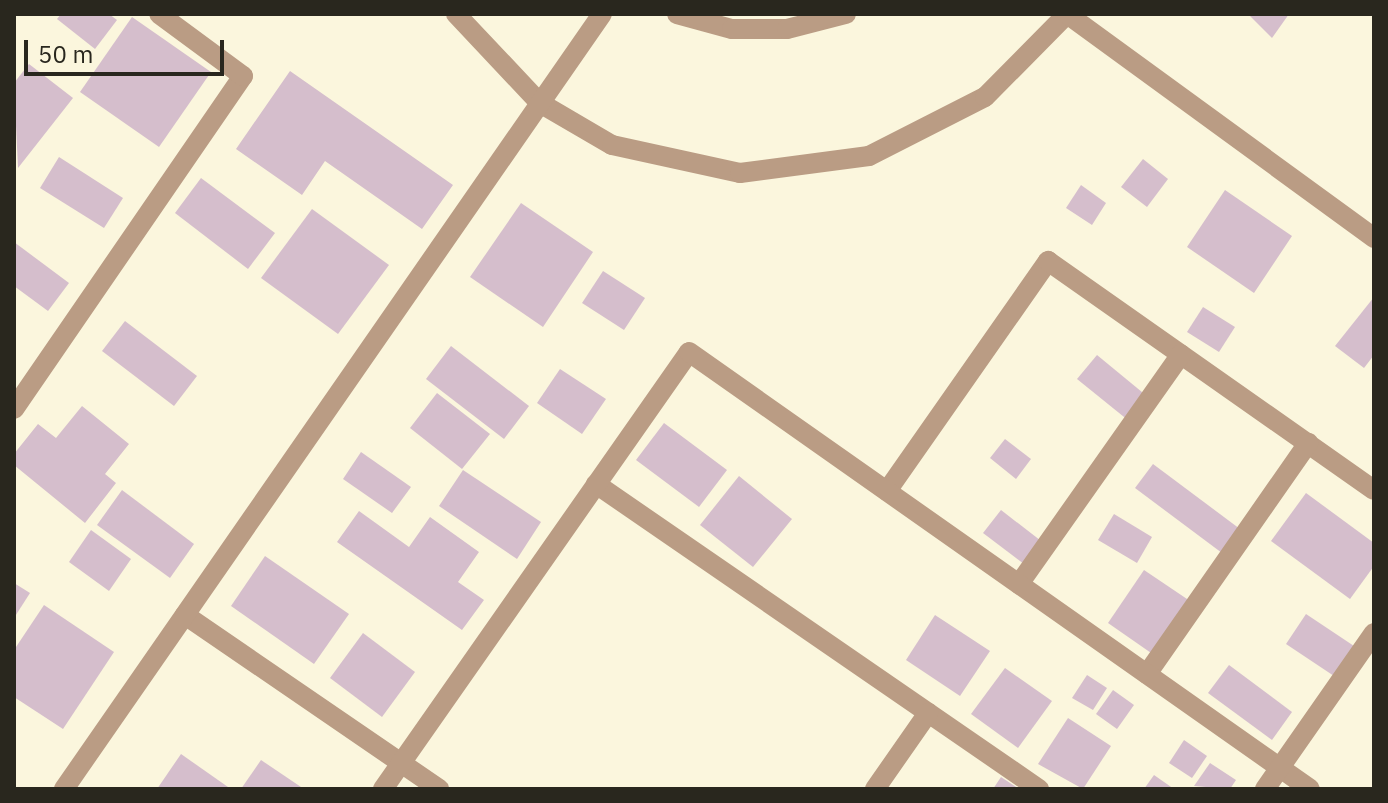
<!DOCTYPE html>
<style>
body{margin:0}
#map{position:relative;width:1388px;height:803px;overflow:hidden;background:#fbf6dd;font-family:"IBM Plex Sans",sans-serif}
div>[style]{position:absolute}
.building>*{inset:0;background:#d5becc}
.minor>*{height:20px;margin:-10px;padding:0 10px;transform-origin:10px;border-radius:10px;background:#ba9c84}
span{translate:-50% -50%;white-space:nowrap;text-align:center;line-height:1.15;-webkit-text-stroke:8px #fbf6dd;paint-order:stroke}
.frame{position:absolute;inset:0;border:16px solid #29271e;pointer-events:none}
.scale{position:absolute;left:24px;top:40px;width:200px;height:36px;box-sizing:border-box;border:4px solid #29271e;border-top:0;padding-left:10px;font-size:24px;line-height:28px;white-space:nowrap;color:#29271e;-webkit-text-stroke:6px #fbf6dd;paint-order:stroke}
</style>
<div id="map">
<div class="building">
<i style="clip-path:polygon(61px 14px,109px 14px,117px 20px,95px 49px,57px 19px)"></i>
<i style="clip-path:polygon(1248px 14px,1289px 14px,1272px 38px)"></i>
<i style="clip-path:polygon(132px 17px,211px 72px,159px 147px,80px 92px)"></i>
<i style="clip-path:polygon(29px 64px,73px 98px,18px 168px,14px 83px)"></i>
<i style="clip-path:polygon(290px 71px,453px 185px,422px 229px,325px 161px,302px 195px,236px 149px)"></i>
<i style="clip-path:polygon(59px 157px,123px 198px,104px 228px,40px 188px)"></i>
<i style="clip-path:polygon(1143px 159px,1168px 179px,1147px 207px,1121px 187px)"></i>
<i style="clip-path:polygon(201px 178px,275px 233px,248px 269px,175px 213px)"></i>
<i style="clip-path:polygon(1081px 185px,1106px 203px,1092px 225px,1066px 208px)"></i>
<i style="clip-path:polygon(1225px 190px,1292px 236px,1254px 293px,1187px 247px)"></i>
<i style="clip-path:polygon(521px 203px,593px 252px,543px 327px,470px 277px)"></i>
<i style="clip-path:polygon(312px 209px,389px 265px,338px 334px,261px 278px)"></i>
<i style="clip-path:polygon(14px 242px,69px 283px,48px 311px,14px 286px)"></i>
<i style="clip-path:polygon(603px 271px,645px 298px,624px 330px,582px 303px)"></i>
<i style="clip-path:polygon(1374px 297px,1374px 355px,1364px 368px,1335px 346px)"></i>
<i style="clip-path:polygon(1203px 307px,1235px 327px,1219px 352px,1187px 332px)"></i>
<i style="clip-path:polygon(125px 321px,197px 376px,174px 406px,102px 351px)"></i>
<i style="clip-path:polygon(451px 346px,529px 406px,504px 439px,426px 379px)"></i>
<i style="clip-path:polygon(1097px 355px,1148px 397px,1129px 421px,1077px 379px)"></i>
<i style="clip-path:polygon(560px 369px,606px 399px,582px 434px,537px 403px)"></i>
<i style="clip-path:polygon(437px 393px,490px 434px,462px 469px,410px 428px)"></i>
<i style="clip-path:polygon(82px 406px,129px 444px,105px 474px,116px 483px,85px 523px,14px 465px,14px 454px,38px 424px,56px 438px)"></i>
<i style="clip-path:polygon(664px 423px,727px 470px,699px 507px,636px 460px)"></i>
<i style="clip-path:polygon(1005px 439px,1031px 459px,1016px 479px,990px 458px)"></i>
<i style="clip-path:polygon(361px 452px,411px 487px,392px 513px,343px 479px)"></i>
<i style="clip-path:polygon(1153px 464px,1240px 529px,1222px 553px,1135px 488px)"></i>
<i style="clip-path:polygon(463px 470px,541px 522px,517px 559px,439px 506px)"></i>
<i style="clip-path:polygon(739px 476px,792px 519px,753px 567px,700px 525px)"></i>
<i style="clip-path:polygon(122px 490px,194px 544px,170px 578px,97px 525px)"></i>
<i style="clip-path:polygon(1306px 493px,1374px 543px,1374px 566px,1350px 599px,1271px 541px)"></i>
<i style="clip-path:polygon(1001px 510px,1045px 544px,1028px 567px,983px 533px)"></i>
<i style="clip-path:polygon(359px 511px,409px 547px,430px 517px,479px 552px,458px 582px,484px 600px,462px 630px,337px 542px)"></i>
<i style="clip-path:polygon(1114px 514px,1152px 537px,1137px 563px,1098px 540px)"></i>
<i style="clip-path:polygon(91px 530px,131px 559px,109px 591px,69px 562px)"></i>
<i style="clip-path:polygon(265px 556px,349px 614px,314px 664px,231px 606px)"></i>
<i style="clip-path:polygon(1144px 570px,1190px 601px,1154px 655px,1108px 623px)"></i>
<i style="clip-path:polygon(14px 583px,30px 593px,14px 618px)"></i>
<i style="clip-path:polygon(44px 605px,114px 652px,63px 729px,14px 697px,14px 650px)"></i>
<i style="clip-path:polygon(1306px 614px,1354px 646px,1334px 676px,1286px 644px)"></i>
<i style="clip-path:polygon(935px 615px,990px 651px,960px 696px,906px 660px)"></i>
<i style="clip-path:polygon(363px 633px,415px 672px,382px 717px,330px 678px)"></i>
<i style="clip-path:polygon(1229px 665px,1292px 712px,1272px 740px,1208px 693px)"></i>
<i style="clip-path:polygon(1005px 668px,1052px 701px,1018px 748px,971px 714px)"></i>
<i style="clip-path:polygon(1087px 675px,1107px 688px,1093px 710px,1072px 698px)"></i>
<i style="clip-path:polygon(1113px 690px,1134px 705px,1117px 729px,1096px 714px)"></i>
<i style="clip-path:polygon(1068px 718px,1111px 746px,1083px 789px,1038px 764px)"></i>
<i style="clip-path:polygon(1184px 740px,1207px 756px,1192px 778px,1169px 763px)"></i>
<i style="clip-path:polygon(181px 754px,228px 787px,227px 789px,157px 789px)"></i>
<i style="clip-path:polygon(261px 760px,304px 789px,241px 789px)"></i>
<i style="clip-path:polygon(1210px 763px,1236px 780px,1230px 789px,1194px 786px)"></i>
<i style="clip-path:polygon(1154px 775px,1174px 789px,1144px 789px)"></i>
<i style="clip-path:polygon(1001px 777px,1019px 789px,993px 789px)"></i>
</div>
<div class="minor">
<i style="left:456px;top:14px;width:122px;rotate:46.7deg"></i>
<i style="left:540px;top:103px;width:83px;rotate:30.3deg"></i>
<i style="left:612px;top:145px;width:131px;rotate:12.3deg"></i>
<i style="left:740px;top:173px;width:130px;rotate:-7.5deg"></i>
<i style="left:869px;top:156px;width:130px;rotate:-27deg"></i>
<i style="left:985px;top:97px;width:117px;rotate:-45.3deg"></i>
<i style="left:677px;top:14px;width:57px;rotate:15.3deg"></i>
<i style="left:732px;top:29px;width:55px"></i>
<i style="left:787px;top:29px;width:61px;rotate:-14.3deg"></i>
<i style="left:1067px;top:14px;width:380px;rotate:36.1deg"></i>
<i style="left:14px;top:409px;width:404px;rotate:-55.5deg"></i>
<i style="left:243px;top:76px;width:104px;rotate:-143.6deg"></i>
<i style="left:596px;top:484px;width:538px;rotate:34.55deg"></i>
<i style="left:887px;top:491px;width:281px;rotate:-55deg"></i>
<i style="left:1048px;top:261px;width:398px;rotate:35.1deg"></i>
<i style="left:1019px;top:584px;width:281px;rotate:-54.8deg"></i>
<i style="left:185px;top:615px;width:308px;rotate:34.4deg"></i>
<i style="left:1147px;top:674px;width:282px;rotate:-55.1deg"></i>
<i style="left:64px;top:789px;width:943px;rotate:-55.23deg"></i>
<i style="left:383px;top:789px;width:533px;rotate:-55deg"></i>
<i style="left:689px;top:352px;width:759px;rotate:35.13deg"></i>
<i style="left:875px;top:789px;width:93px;rotate:-55.1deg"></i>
<i style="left:1265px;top:789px;width:190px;rotate:-55.1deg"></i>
</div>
<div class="frame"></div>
<div class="scale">50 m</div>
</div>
